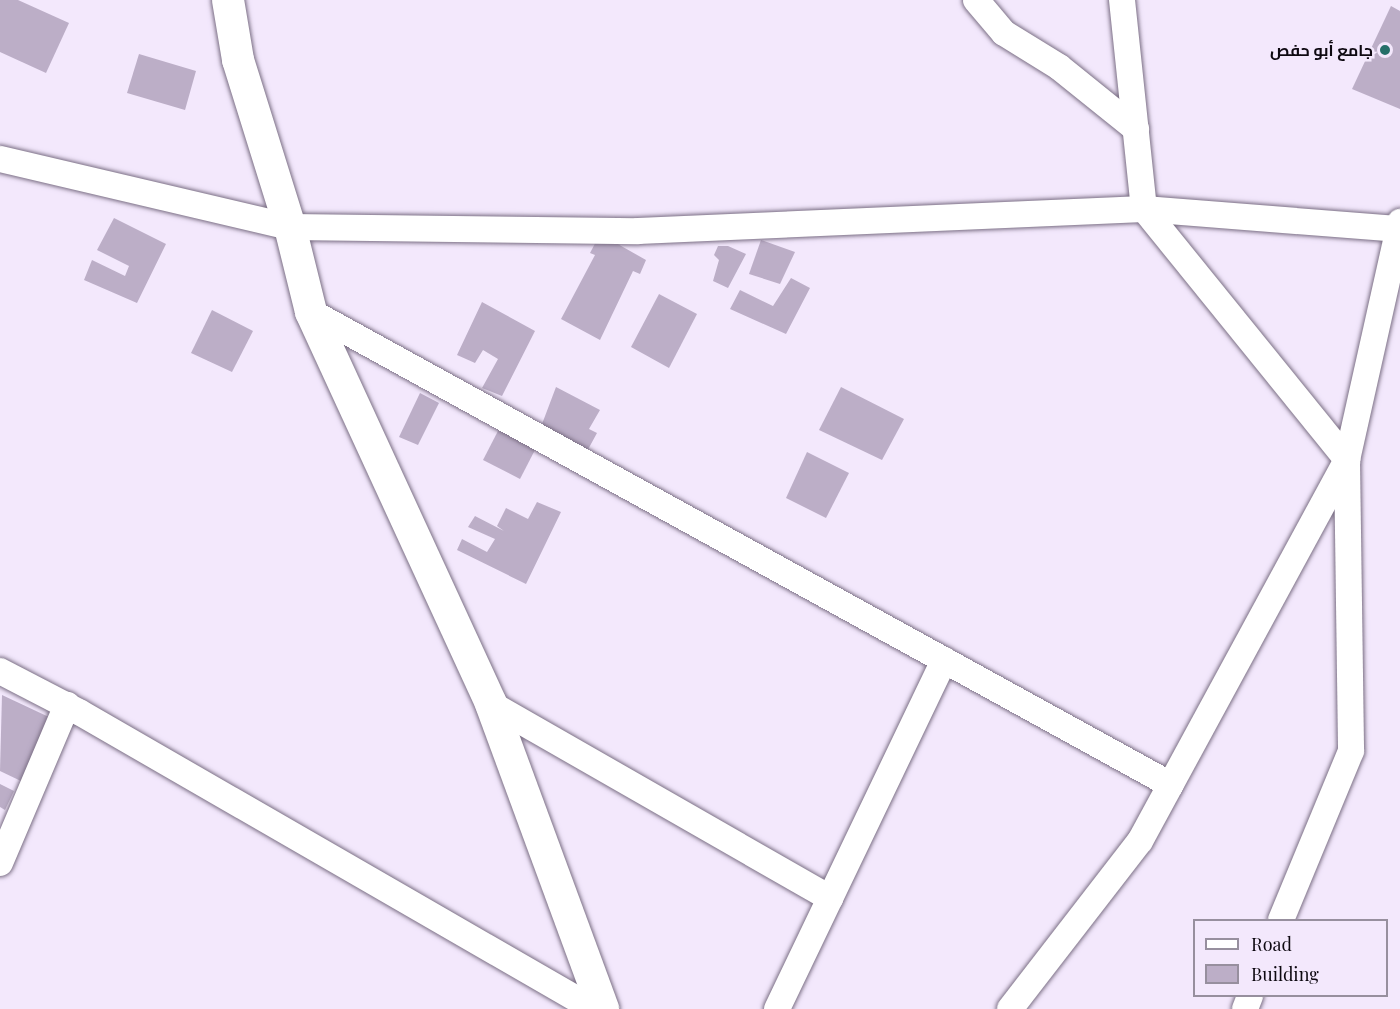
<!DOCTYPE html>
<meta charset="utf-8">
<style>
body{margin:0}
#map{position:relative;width:1400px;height:1009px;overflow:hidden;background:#f3e8fc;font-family:"Playfair Display",Cairo,serif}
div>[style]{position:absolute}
.building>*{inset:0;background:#bcaec7}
.roads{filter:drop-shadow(0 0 2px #7b6f85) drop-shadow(0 0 2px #7b6f85)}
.minor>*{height:26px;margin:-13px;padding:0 13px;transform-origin:13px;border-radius:13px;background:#fff}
.tertiary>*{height:32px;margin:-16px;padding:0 16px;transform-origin:16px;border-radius:16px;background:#fff}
.dots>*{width:16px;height:16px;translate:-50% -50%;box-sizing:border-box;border:3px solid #f3e8fc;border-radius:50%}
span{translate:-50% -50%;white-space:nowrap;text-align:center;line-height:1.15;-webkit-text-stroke:5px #f3e8fc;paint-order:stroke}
.poi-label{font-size:16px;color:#0e0911;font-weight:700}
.right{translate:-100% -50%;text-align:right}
.legend{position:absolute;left:1193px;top:919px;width:195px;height:78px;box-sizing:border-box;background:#f3e8fc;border:2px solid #978f9e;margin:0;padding:8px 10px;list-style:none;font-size:18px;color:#0e0911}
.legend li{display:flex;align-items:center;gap:12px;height:30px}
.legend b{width:30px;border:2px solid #978f9e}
</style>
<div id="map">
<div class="building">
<i style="clip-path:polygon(0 0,18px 0,69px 23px,46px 73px,0 52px)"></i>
<i style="clip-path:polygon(1391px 6px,1400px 11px,1400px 109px,1352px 89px)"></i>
<i style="clip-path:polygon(139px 54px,196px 71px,185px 110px,127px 93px)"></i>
<i style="clip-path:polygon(114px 218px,166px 244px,137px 303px,84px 280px,92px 260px,125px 276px,129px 266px,97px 250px)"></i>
<i style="clip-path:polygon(600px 234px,646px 260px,640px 274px,633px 271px,600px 340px,561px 319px,595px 255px,590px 253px)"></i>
<i style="clip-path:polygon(761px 240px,795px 252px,780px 284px,749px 274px)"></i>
<i style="clip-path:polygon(718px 246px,728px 246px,746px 254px,728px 288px,713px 281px,719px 260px,714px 255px)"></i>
<i style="clip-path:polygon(791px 278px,810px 288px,786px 334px,730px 309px,740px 290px,773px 306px)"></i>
<i style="clip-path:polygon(659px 294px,697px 314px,669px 368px,631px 347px)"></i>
<i style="clip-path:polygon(482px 302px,535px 331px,502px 396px,482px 388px,498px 359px,483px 350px,475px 363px,457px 355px)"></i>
<i style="clip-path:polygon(212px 310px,253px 331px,232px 372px,191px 353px)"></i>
<i style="clip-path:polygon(556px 387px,600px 410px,589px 429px,597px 433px,585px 455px,539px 432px)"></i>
<i style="clip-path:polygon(841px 387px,904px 419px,882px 460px,819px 430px)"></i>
<i style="clip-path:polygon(420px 393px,439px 403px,418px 445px,399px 437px)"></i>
<i style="clip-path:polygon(499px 429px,536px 448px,520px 479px,483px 460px)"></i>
<i style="clip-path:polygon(807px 452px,849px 473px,826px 518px,786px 498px)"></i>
<i style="clip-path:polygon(537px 502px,561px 512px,526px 584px,457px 550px,462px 539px,487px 552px,495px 539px,468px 527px,475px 516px,504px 531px,497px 526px,506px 508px,528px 519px)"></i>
<i style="clip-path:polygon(2px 695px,51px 718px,23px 782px,0 771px)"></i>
<i style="clip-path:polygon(0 784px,14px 791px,5px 810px,0 807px)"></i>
</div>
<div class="roads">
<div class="minor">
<i style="left:976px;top:0;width:43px;rotate:49.7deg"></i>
<i style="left:1004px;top:33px;width:65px;rotate:31.7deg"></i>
<i style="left:1059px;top:67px;width:99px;rotate:38.8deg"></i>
<i style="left:1122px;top:0;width:210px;rotate:84deg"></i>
<i style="left:1144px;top:209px;width:323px;rotate:51deg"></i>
<i style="left:1347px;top:460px;width:291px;rotate:89.2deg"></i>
<i style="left:1351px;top:751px;width:183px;rotate:112.5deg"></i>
<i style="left:0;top:159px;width:298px;rotate:13.2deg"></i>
<i style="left:290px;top:227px;width:348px;rotate:0.7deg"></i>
<i style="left:638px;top:231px;width:506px;rotate:-2.49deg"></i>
<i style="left:1144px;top:209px;width:257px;rotate:4.5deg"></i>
<i style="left:311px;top:312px;width:981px;rotate:28.81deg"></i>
<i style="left:0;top:671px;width:89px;rotate:27.4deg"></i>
<i style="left:79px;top:712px;width:595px;rotate:29.97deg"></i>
<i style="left:491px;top:704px;width:391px;rotate:29.8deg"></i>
<i style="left:0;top:863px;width:172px;rotate:-67deg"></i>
<i style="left:777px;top:1009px;width:387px;rotate:-64.4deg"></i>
<i style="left:1010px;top:1009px;width:212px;rotate:-52.3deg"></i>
<i style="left:1140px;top:841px;width:434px;rotate:-61.5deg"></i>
<i style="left:1347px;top:460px;width:244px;rotate:-77.4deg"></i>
<i style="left:1245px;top:1009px;width:14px;rotate:-69deg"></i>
</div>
<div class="tertiary">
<i style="left:228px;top:0;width:61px;rotate:80.5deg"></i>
<i style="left:238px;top:60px;width:175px;rotate:72.7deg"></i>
<i style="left:290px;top:227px;width:88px;rotate:76.1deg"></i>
<i style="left:311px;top:312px;width:431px;rotate:65.3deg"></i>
<i style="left:491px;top:704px;width:325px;rotate:69.8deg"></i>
</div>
</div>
<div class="dots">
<i style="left:1385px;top:50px;background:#256f69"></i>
</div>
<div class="poi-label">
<span class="right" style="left:1373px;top:50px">جامع أبو حفص</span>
</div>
<ul class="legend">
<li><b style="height:8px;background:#fff"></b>Road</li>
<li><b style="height:16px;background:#bcaec7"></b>Building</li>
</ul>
</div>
